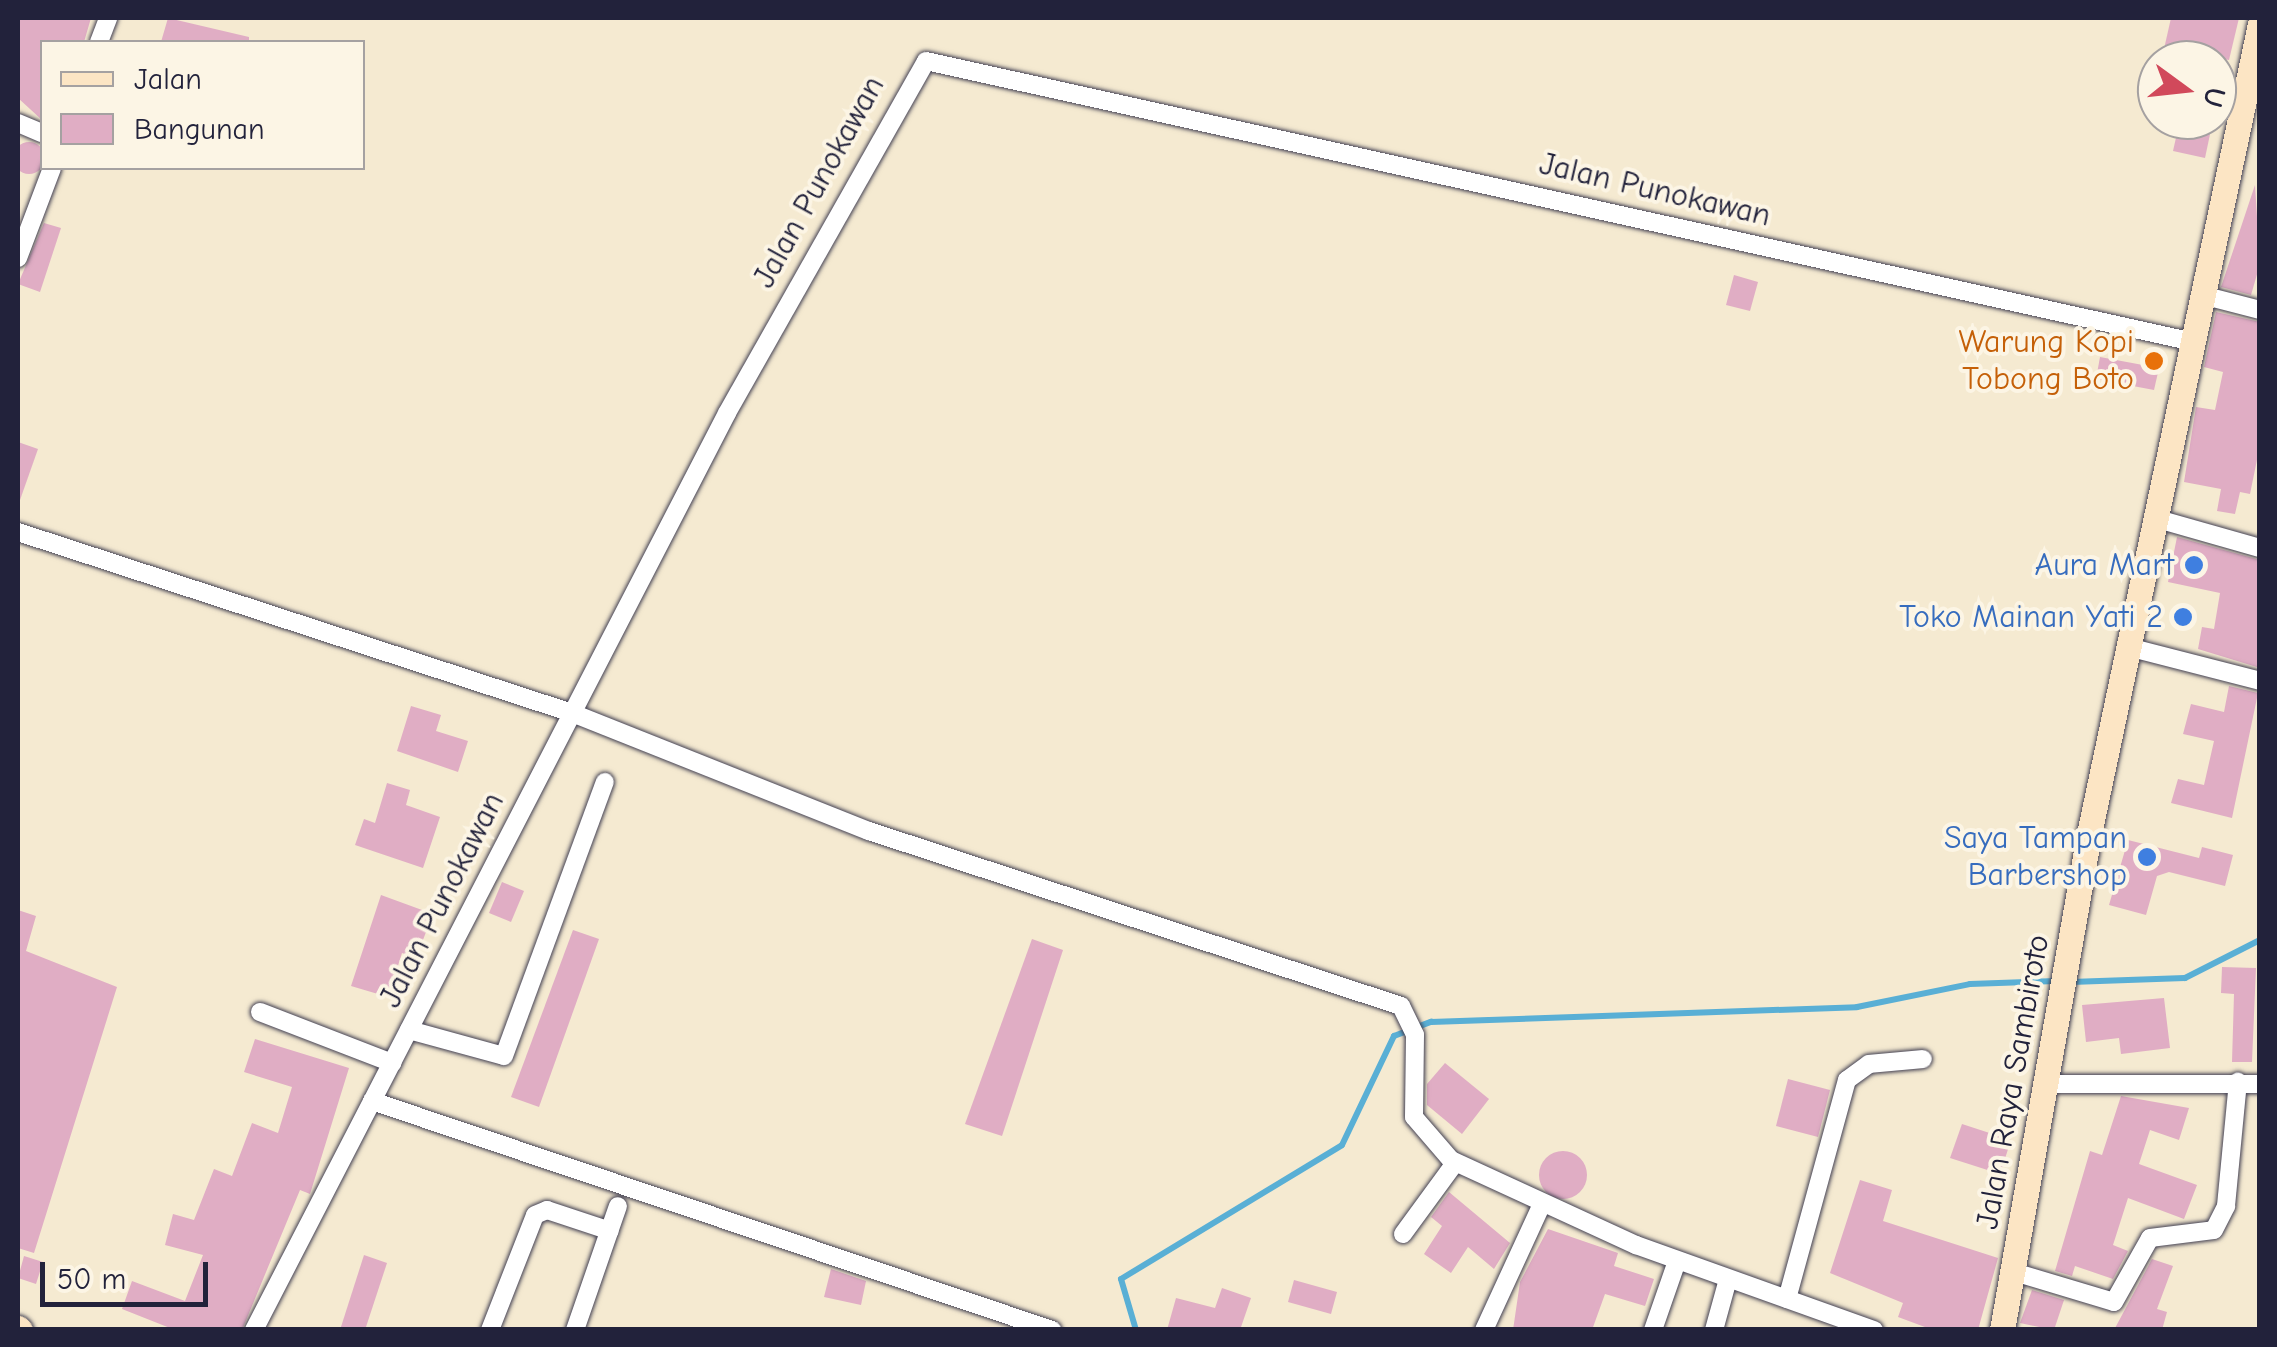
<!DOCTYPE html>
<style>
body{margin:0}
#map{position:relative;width:2277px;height:1347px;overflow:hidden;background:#f5ead1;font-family:"Comic Neue",sans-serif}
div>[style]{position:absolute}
.stream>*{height:6px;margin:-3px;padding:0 3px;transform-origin:3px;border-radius:3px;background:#59afd5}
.building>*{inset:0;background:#e0adc4}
.round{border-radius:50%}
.roads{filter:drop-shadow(0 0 2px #424052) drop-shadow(0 0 2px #424052)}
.street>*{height:18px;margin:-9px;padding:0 9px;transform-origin:9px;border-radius:9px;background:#fff}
.secondary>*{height:25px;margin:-12.5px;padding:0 12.5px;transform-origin:12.5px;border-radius:12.5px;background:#fce5c4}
.dots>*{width:28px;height:28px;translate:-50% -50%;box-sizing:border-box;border:5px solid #fcf5e5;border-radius:50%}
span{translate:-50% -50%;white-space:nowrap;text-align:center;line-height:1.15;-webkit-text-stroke:8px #fcf5e5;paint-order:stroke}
.street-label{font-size:32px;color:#22223b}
.food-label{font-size:32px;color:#c56008}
.right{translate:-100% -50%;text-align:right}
.shop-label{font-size:32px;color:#366cbe}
.frame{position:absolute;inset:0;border:20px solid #22223b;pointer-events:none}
.legend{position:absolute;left:40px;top:40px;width:325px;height:130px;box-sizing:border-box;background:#fcf5e5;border:2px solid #a5a1a1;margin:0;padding:12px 18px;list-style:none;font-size:30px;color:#22223b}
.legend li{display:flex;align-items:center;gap:20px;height:50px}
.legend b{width:50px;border:2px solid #a5a1a1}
.north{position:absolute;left:2137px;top:40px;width:100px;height:100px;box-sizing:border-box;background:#fcf5e5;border:2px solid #a5a1a1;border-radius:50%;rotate:105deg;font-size:28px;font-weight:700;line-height:40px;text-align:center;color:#22223b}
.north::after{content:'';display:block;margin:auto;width:35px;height:45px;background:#d1495b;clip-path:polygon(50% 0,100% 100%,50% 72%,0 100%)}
.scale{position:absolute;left:40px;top:1262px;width:168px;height:45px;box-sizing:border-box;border:5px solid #22223b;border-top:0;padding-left:12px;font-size:30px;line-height:35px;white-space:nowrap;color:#22223b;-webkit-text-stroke:8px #fcf5e5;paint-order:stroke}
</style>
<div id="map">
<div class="stream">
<i style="left:2071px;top:982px;width:114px;rotate:-2deg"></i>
<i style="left:2185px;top:978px;width:84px;rotate:-26.9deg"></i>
<i style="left:1136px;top:1330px;width:53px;rotate:-106.4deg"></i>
<i style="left:1121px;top:1279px;width:258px;rotate:-31.2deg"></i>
<i style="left:1342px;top:1145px;width:121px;rotate:-64.5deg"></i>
<i style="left:1394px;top:1036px;width:40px;rotate:-21deg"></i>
<i style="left:1431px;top:1022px;width:426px;rotate:-2deg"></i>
<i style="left:1857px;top:1007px;width:115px;rotate:-11.5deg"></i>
<i style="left:1970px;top:984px;width:88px;rotate:-2deg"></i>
</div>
<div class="building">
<i style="clip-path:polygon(18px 18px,91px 18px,84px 42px,42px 42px,42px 120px,18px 98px)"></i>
<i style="clip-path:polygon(168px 18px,249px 37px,249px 42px,161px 42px)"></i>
<i style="clip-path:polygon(2171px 18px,2239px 18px,2229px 60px,2164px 49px)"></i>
<i style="clip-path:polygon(2180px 120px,2213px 120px,2205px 158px,2173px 151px)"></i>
<i class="round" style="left:13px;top:142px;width:32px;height:32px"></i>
<i style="clip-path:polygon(2255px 185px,2260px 264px,2251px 295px,2221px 287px)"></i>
<i style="clip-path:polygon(44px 223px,61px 228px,40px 292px,18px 284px)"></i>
<i style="clip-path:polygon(1734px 275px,1758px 282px,1750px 311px,1726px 305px)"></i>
<i style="clip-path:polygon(2216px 312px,2260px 322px,2260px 445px,2250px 494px,2240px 492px,2235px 514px,2217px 511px,2221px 489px,2184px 482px,2196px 407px,2215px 410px,2223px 372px,2204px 367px)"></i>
<i style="clip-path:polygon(2100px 357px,2159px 368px,2154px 390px,2096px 379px)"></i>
<i style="clip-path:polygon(18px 442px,38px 449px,20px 500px,18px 500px)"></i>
<i style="clip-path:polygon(2177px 537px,2260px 560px,2260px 668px,2198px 649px,2202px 627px,2214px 629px,2220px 593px,2168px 582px)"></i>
<i style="clip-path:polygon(2229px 686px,2258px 693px,2232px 818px,2171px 803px,2178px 779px,2204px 785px,2214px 741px,2183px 734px,2191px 704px,2224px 712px)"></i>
<i style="clip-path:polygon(411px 706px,441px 715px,436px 731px,468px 741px,458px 772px,397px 751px)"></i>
<i style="clip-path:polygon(387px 783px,410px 790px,406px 805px,440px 817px,423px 868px,355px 845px,364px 819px,375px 823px)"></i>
<i style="clip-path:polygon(2128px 840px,2199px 858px,2202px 847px,2233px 855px,2225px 886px,2169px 872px,2157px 876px,2146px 915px,2109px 905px)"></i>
<i style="clip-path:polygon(502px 882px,524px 891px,511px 922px,489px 913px)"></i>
<i style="clip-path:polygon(381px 895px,433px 914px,416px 958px,402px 953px,388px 997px,351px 986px)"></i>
<i style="clip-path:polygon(18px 910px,36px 916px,26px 951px,117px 987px,34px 1253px,18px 1248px)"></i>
<i style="clip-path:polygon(573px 930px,599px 939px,539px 1107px,511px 1097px)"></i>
<i style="clip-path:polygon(1032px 939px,1063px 950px,1002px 1136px,965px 1124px)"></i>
<i style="clip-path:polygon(2222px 967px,2256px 968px,2252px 1062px,2232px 1062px,2234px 994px,2221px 993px)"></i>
<i style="clip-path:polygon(2164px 998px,2170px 1048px,2121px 1054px,2119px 1038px,2086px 1042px,2082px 1005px)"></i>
<i style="clip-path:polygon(255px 1039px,349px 1068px,310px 1194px,300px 1190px,242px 1330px,175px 1330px,122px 1309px,132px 1281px,185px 1301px,203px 1255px,165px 1245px,173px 1214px,194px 1220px,214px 1169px,232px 1176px,252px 1123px,278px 1133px,292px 1087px,244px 1072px)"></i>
<i style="clip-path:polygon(1445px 1063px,1489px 1099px,1462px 1134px,1427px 1105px,1427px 1084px)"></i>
<i style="clip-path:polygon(1788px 1079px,1830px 1090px,1818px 1137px,1776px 1126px)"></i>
<i style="clip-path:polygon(2121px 1096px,2189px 1108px,2179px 1140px,2150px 1130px,2139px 1164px,2197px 1185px,2184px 1219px,2128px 1198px,2113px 1245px,2128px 1251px,2113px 1279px,2075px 1266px,2072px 1276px,2055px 1271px,2090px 1151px,2102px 1155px)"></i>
<i style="clip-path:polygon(1962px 1124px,2011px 1140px,2000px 1174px,1950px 1158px)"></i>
<i class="round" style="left:1539px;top:1151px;width:48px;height:48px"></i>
<i style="clip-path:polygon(1860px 1180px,1892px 1190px,1883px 1221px,1998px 1258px,1978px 1330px,1933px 1330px,1898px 1317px,1903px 1303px,1830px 1273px)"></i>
<i style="clip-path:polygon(1449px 1192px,1510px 1243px,1494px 1269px,1468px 1247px,1451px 1273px,1424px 1254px,1442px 1226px,1431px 1217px)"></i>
<i style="clip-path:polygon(1548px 1229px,1618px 1253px,1614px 1266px,1654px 1279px,1645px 1306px,1605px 1294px,1592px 1330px,1513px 1330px,1520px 1282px)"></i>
<i style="clip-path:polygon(364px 1255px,387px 1263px,365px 1330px,340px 1330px)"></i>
<i style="clip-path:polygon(24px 1256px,43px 1262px,36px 1284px,18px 1278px)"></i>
<i style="clip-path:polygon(2152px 1259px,2173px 1266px,2157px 1309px,2167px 1312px,2162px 1330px,2114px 1330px)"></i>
<i style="clip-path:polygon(831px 1269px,866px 1281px,861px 1305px,824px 1297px)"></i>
<i style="clip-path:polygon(1294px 1280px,1337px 1292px,1331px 1314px,1288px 1302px)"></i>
<i style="clip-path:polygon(1222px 1288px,1251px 1298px,1240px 1330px,1167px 1330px,1176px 1298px,1215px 1308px)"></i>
<i style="clip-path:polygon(2032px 1290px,2064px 1300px,2054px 1330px,2020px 1323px)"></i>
</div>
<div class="roads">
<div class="street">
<i style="left:99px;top:42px;width:26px;rotate:-69deg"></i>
<i style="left:18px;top:123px;width:26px;rotate:23deg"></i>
<i style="left:18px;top:258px;width:96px;rotate:-69.3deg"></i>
<i style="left:2202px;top:295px;width:60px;rotate:14.5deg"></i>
<i style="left:2158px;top:519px;width:106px;rotate:15.9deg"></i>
<i style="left:18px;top:532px;width:583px;rotate:18.09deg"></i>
<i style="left:572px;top:713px;width:320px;rotate:21.7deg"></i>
<i style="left:869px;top:831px;width:560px;rotate:18.21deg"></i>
<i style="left:1401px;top:1006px;width:32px;rotate:64deg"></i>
<i style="left:1415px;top:1035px;width:82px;rotate:90.7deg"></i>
<i style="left:1414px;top:1117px;width:57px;rotate:49.3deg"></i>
<i style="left:1451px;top:1160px;width:204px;rotate:24.7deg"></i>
<i style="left:1636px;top:1245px;width:253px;rotate:19.7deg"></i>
<i style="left:2128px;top:647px;width:136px;rotate:14.4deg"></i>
<i style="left:260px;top:1012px;width:142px;rotate:21.1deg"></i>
<i style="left:409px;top:1030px;width:98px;rotate:15.3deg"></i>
<i style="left:504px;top:1056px;width:292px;rotate:-69.8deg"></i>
<i style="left:2047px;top:1084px;width:213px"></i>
<i style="left:372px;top:1101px;width:718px;rotate:18.61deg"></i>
<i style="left:1403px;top:1234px;width:88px;rotate:-53.8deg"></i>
<i style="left:2014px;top:1272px;width:104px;rotate:16.7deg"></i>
<i style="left:2114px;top:1302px;width:73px;rotate:-60.6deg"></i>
<i style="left:2150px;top:1238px;width:64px;rotate:-7.1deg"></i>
<i style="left:2214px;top:1230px;width:27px;rotate:-63deg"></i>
<i style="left:2226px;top:1206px;width:125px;rotate:-84.5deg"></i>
<i style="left:1787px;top:1299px;width:227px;rotate:-74.7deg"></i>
<i style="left:1847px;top:1080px;width:27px;rotate:-36deg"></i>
<i style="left:1869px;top:1064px;width:54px;rotate:-5.3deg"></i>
<i style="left:254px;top:1330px;width:1032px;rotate:-62.71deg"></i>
<i style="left:727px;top:413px;width:404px;rotate:-60.5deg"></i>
<i style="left:926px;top:61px;width:1298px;rotate:12.5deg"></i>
<i style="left:490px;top:1330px;width:123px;rotate:-68.6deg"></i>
<i style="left:535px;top:1215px;width:13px;rotate:-23deg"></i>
<i style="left:547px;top:1210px;width:66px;rotate:18.4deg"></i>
<i style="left:575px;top:1330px;width:131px;rotate:-70.9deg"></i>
<i style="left:1484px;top:1330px;width:136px;rotate:-65.3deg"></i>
<i style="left:1653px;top:1330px;width:73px;rotate:-70.8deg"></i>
<i style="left:1714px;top:1330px;width:53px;rotate:-74.6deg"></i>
</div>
<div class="secondary">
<i style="left:18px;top:1328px;width:3px;rotate:45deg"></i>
<i style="left:2002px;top:1330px;width:504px;rotate:-80.05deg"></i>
<i style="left:2089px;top:834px;width:828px;rotate:-78.08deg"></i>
</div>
</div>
<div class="dots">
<i style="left:2154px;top:361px;background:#e8710a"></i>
<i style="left:2194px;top:565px;background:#3f7fe0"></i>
<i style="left:2183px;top:617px;background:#3f7fe0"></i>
<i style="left:2147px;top:857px;background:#3f7fe0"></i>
</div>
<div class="street-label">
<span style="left:819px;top:182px;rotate:-61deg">Jalan Punokawan</span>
<span style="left:1655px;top:190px;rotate:13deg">Jalan Punokawan</span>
<span style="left:442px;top:900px;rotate:-63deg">Jalan Punokawan</span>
<span style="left:2013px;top:1082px;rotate:-80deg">Jalan Raya Sambiroto</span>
</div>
<div class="food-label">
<span class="right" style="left:2134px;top:361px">Warung Kopi<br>Tobong Boto</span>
</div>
<div class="shop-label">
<span class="right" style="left:2174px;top:565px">Aura Mart</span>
<span class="right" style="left:2163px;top:617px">Toko Mainan Yati 2</span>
<span class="right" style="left:2127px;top:857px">Saya Tampan<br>Barbershop</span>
</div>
<div class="frame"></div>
<ul class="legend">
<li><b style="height:12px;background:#fce5c4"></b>Jalan</li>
<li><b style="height:28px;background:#e0adc4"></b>Bangunan</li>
</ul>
<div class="north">U</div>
<div class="scale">50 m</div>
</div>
